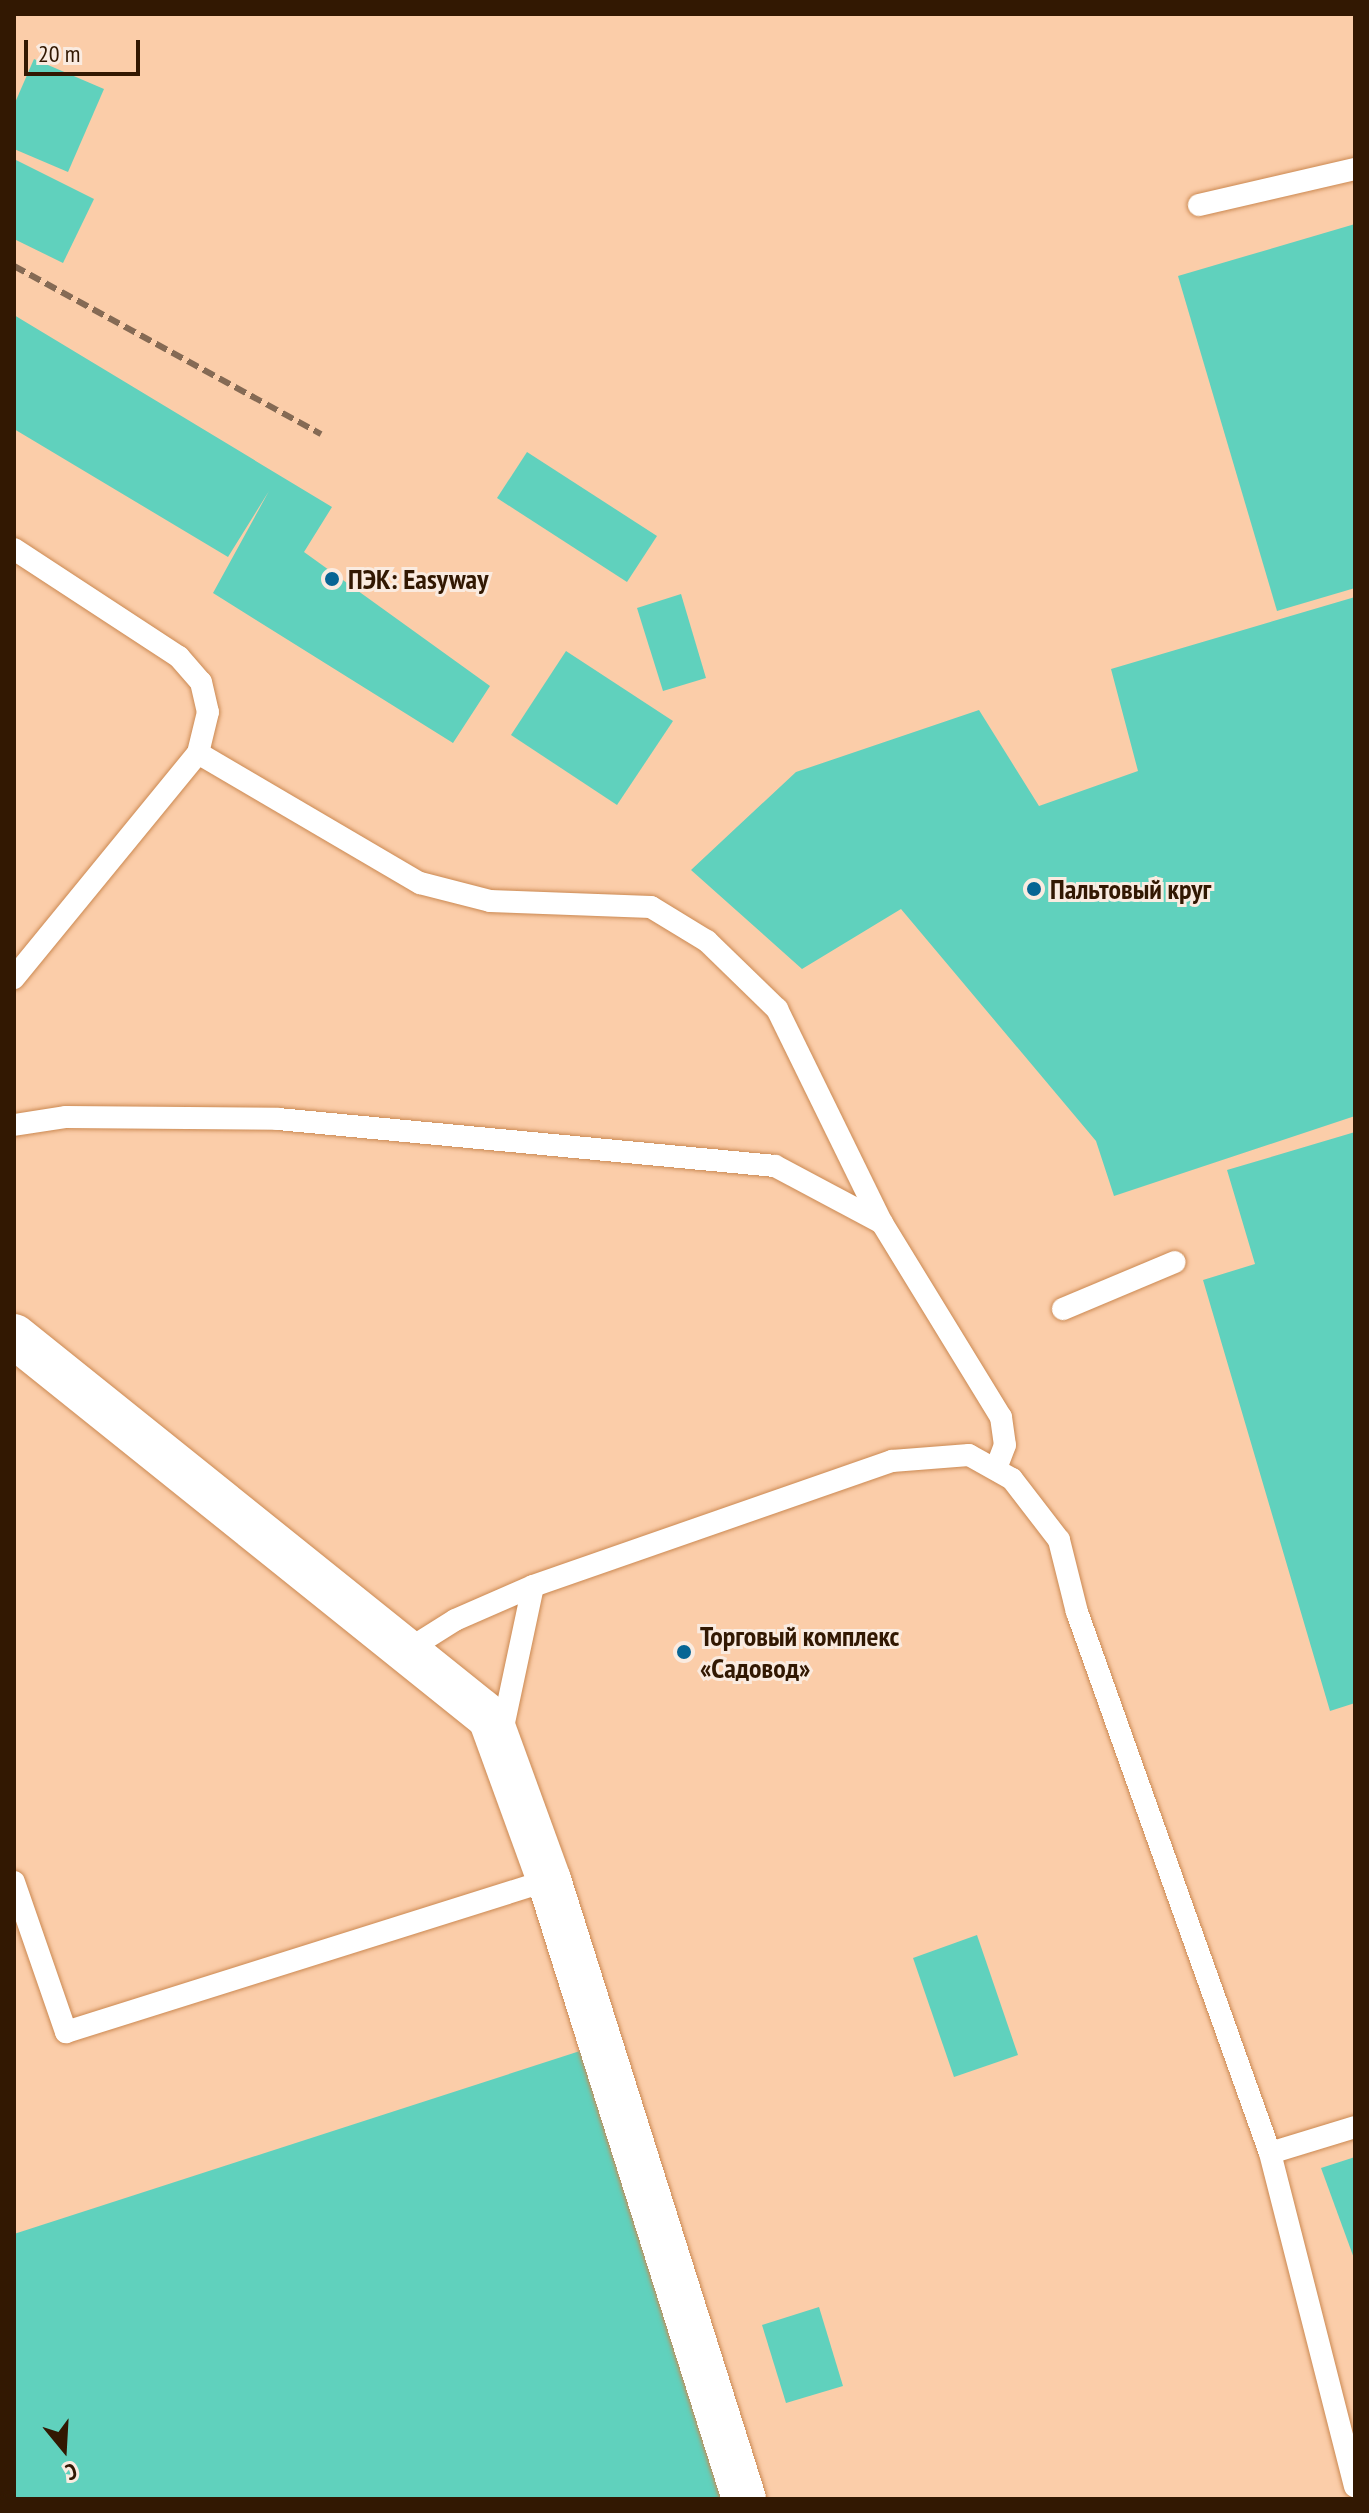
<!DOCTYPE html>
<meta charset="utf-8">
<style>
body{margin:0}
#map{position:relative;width:1369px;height:2513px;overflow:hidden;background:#f8dbc5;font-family:"PT Sans Narrow",sans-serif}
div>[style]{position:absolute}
.built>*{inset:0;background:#fbcda9}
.building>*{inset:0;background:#60d1bd}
.roads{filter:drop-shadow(0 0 2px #cb8952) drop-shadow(0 0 2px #cb8952)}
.service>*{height:22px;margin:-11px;padding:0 11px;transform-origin:11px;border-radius:11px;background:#fff}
.minor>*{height:44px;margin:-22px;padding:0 22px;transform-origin:22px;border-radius:22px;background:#fff}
.rail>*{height:6px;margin-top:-3px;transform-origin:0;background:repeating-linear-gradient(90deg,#856a54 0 12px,transparent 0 18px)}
.dots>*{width:22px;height:22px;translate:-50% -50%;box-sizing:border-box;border:4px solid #faebe0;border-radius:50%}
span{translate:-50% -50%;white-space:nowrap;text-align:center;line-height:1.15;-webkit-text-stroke:6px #faebe0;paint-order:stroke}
.poi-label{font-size:28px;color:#321802;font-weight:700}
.left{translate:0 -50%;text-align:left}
.frame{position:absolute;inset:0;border:16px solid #321802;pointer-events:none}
.north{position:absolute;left:24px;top:2409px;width:80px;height:80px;-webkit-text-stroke:6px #faebe0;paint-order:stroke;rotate:162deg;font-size:22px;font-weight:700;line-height:32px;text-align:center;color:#321802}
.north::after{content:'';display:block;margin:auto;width:28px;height:36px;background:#321802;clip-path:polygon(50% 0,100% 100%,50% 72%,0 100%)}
.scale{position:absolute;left:24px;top:40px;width:116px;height:36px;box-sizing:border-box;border:4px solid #321802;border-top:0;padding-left:10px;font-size:24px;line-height:28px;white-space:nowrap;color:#321802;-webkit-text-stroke:6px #faebe0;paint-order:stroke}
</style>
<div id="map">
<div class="built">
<i style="clip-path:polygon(14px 14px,1355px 14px,1355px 2499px,14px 2499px)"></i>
</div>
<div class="building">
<i style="clip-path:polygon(34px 59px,104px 89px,68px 172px,14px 149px,14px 105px)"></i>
<i style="clip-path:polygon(14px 159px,94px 199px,63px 263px,14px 239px)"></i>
<i style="clip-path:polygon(1355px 224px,1355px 588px,1277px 611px,1178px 276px)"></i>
<i style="clip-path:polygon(14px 315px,332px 507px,304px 552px,490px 686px,453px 743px,213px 593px,269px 491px,228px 557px,14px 429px)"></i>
<i style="clip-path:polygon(527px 452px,657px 536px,627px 582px,497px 498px)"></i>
<i style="clip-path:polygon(681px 594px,706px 678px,663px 691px,637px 608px)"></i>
<i style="clip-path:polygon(1355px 597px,1355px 1116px,1114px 1196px,1096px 1141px,901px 909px,802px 969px,691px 870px,796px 772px,979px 710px,1039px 806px,1138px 771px,1111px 669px)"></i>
<i style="clip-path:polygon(566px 651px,673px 721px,617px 805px,511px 735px)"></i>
<i style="clip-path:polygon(1355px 1132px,1355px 1703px,1330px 1711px,1203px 1280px,1255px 1264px,1227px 1170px)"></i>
<i style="clip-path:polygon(977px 1935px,1018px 2055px,954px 2077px,913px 1958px)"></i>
<i style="clip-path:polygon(580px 2051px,724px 2499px,14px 2499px,14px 2234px)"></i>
<i style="clip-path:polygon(1355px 2157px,1355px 2261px,1321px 2168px)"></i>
<i style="clip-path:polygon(819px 2307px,843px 2386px,786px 2403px,762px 2325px)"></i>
</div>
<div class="roads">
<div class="service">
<i style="left:1199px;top:205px;width:160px;rotate:-13deg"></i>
<i style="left:14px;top:549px;width:197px;rotate:33.2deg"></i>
<i style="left:179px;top:657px;width:33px;rotate:49deg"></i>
<i style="left:201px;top:682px;width:31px;rotate:77deg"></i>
<i style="left:208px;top:712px;width:42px;rotate:103.7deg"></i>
<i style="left:198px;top:753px;width:291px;rotate:129.3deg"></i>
<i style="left:198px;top:753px;width:257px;rotate:30.4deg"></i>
<i style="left:420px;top:883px;width:72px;rotate:14.4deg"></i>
<i style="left:490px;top:901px;width:161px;rotate:2.1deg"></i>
<i style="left:651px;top:907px;width:66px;rotate:31.3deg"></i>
<i style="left:707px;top:941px;width:98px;rotate:44.2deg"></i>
<i style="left:777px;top:1009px;width:238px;rotate:63.9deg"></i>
<i style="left:14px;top:1125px;width:53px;rotate:-8.7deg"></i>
<i style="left:66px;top:1117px;width:212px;rotate:0.5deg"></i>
<i style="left:278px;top:1119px;width:499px;rotate:5.4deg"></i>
<i style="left:775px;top:1166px;width:121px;rotate:28deg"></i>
<i style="left:882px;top:1223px;width:228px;rotate:58.5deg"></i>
<i style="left:1001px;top:1417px;width:28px;rotate:82deg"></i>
<i style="left:1005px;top:1445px;width:25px;rotate:111deg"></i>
<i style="left:1063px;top:1309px;width:121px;rotate:-22.8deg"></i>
<i style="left:409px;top:1649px;width:54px;rotate:-32.2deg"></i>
<i style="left:455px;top:1620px;width:85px;rotate:-23.6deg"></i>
<i style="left:533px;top:1586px;width:380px;rotate:-19.2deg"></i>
<i style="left:892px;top:1461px;width:77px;rotate:-4.5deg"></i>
<i style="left:969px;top:1455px;width:49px;rotate:29.2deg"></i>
<i style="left:1012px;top:1479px;width:77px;rotate:52.4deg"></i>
<i style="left:1059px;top:1540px;width:74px;rotate:76deg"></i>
<i style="left:1077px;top:1612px;width:574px;rotate:70.37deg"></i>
<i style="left:1270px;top:2153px;width:344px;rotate:75.7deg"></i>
<i style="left:502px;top:1732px;width:149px;rotate:-78deg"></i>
<i style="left:14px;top:1882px;width:159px;rotate:70.9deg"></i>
<i style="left:66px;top:2032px;width:506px;rotate:-17.47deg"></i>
<i style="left:1270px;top:2153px;width:89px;rotate:-17deg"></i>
</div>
<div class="minor">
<i style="left:14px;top:1336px;width:610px;rotate:38.75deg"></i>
<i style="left:490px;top:1718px;width:172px;rotate:70deg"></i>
<i style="left:549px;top:1880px;width:649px;rotate:72.51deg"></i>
</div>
</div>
<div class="rail">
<i style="left:14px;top:266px;width:350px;rotate:28.7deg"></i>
</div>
<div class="dots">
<i style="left:332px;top:579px;background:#076594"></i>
<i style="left:1034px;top:889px;background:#076594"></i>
<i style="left:684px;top:1652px;background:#076594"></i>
</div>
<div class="poi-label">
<span class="left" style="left:348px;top:579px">ПЭК: Easyway</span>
<span class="left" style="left:1050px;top:889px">Пальтовый круг</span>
<span class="left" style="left:700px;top:1652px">Торговый комплекс<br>«Садовод»</span>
</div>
<div class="frame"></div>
<div class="north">С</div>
<div class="scale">20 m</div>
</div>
